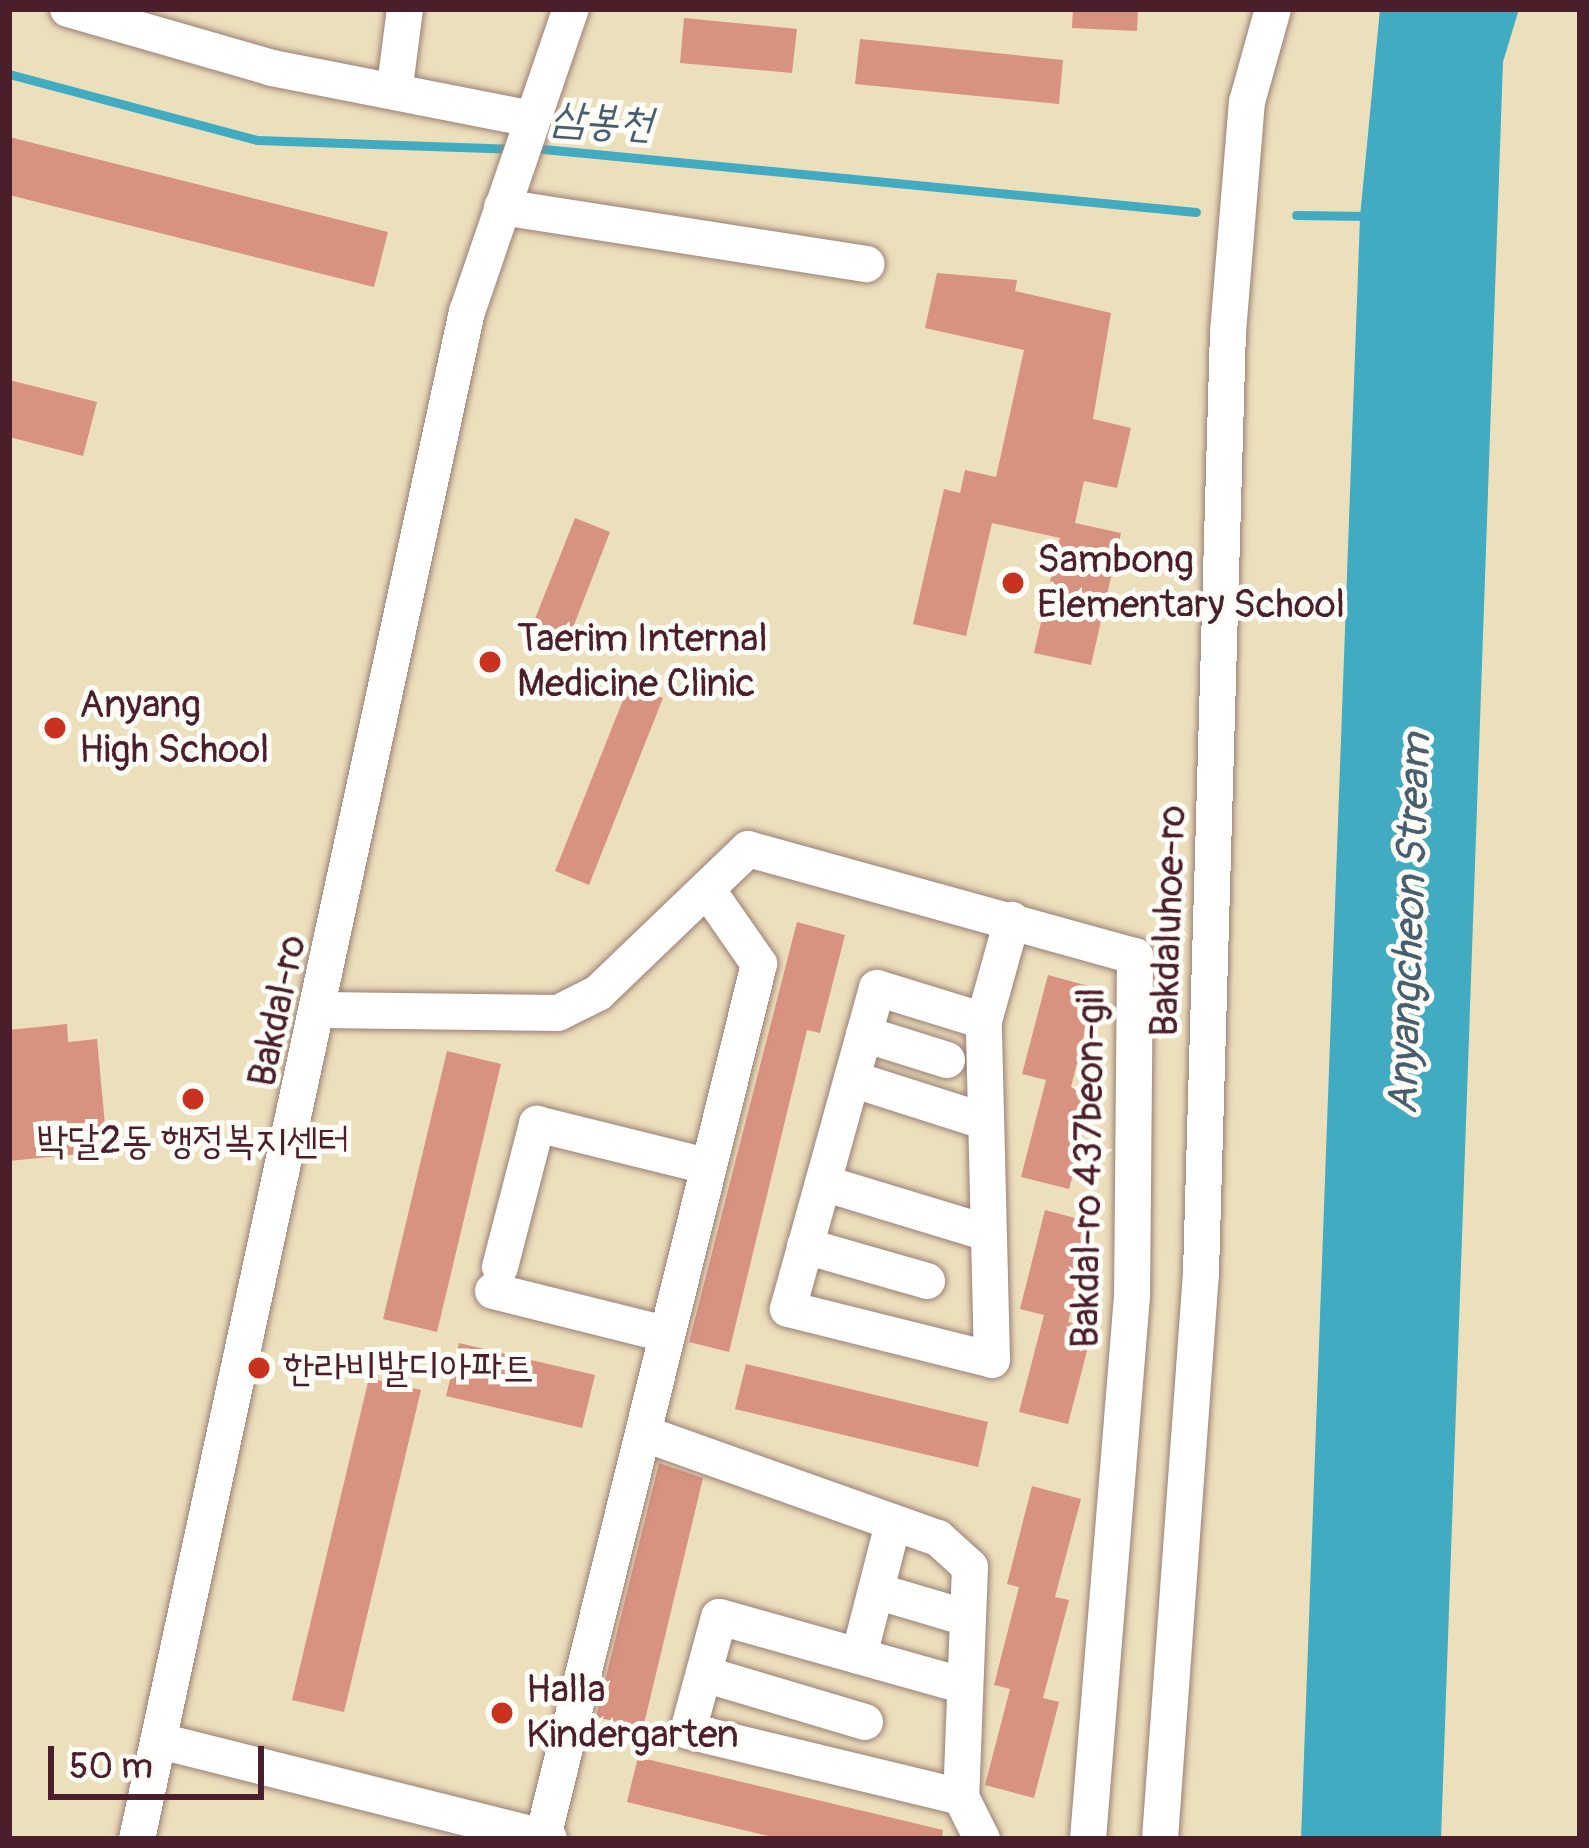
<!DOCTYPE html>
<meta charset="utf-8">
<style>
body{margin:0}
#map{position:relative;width:1589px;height:1848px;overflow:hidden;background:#ecdfbc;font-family:Pangolin,"Poor Story",sans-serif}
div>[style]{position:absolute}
.water>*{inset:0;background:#41abc1}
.stream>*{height:9px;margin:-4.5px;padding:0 4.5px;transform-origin:4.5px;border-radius:4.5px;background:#41abc1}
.building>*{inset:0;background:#d89280}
.roads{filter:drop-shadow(0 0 3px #9b7f74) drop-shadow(0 0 3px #9b7f74)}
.minor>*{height:36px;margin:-18px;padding:0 18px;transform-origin:18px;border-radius:18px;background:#fff}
.dots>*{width:33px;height:33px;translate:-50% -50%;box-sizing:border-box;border:6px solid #fdfcf7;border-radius:50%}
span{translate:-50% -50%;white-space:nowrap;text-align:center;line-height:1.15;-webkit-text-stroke:10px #fdfcf7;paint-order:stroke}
.poi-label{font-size:39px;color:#4a1f2b}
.left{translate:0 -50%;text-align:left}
.street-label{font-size:39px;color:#4a1f2b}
.water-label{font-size:42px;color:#465e6e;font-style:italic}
.frame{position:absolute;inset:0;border:12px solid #4a1f2b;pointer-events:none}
.scale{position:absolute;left:48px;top:1746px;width:216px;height:54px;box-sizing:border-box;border:6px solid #4a1f2b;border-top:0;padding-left:15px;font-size:36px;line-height:42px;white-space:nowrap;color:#4a1f2b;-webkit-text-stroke:9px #fdfcf7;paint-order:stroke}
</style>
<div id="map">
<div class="water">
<i style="clip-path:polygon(1380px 9px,1519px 9px,1503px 62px,1441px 1839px,1301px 1839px,1360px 217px)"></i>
</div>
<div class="stream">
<i style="left:9px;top:74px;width:257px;rotate:14.9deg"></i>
<i style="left:257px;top:140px;width:259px;rotate:2deg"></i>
<i style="left:533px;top:148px;width:666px;rotate:5.51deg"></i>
<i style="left:1296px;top:215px;width:72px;rotate:0.8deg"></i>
</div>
<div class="building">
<i style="clip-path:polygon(1073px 9px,1138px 9px,1137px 31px,1072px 28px)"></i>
<i style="clip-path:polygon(684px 18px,797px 29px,792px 73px,680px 63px)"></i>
<i style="clip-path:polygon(860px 39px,1063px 60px,1059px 104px,855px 84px)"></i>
<i style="clip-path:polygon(9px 137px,388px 232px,374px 287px,9px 195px)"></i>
<i style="clip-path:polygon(937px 273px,1017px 280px,1015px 291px,1111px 313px,1093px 419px,1131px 428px,1117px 488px,1084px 481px,1075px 523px,1121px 533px,1091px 665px,1034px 653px,1060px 538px,992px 523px,966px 636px,913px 624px,944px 489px,960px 493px,965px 470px,996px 477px,1024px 350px,925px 328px)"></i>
<i style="clip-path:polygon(9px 380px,97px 402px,83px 456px,9px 437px)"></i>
<i style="clip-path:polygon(575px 518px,610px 532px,567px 643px,531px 629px)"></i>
<i style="clip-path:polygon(629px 685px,663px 698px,589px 885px,555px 871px)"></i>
<i style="clip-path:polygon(797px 922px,845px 935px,820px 1033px,807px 1030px,729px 1352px,689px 1342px)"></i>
<i style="clip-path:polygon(1048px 975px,1096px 988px,1071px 1087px,1095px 1093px,1069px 1189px,1021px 1177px,1046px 1080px,1022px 1074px)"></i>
<i style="clip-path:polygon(67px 1024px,68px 1042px,97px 1039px,106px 1136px,79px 1139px,80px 1154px,9px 1161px,9px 1030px)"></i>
<i style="clip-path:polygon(447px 1051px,501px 1064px,437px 1332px,383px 1319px)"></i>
<i style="clip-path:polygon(1045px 1210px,1094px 1223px,1068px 1322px,1093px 1328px,1068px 1424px,1019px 1412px,1044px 1315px,1020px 1309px)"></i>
<i style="clip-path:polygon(459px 1343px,595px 1375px,582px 1428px,446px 1396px)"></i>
<i style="clip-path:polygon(746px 1364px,988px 1422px,978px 1467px,735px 1409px)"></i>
<i style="clip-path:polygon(369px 1378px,421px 1390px,344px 1712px,292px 1700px)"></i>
<i style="clip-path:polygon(659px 1463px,703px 1478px,643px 1728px,596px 1717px)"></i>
<i style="clip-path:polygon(1032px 1486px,1081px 1499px,1055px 1597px,1069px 1600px,1043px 1698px,1059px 1702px,1034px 1798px,985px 1785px,1010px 1689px,994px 1685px,1019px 1587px,1007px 1584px)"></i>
<i style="clip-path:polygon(638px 1757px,943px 1830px,942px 1839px,781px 1839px,627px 1802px)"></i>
</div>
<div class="roads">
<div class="minor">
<i style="left:68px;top:9px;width:212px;rotate:16.1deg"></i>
<i style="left:272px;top:68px;width:261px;rotate:11.1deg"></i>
<i style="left:395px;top:86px;width:78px;rotate:-82.6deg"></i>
<i style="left:502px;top:207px;width:369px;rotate:8.9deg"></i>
<i style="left:321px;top:1010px;width:237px;rotate:0.7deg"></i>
<i style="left:558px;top:1013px;width:45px;rotate:-26.6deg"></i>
<i style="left:598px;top:993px;width:208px;rotate:-43.8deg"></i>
<i style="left:748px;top:849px;width:402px;rotate:15.5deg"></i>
<i style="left:1135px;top:956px;width:340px;rotate:90.5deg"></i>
<i style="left:1132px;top:1296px;width:545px;rotate:94.63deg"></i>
<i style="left:984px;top:1021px;width:112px;rotate:-162.9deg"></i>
<i style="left:877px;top:988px;width:333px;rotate:105.5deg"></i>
<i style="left:788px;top:1309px;width:210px;rotate:14deg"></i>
<i style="left:992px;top:1360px;width:339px;rotate:-91.4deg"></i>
<i style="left:984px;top:1021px;width:105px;rotate:-74.5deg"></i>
<i style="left:864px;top:1034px;width:87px;rotate:17.4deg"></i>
<i style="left:852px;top:1079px;width:139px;rotate:17.7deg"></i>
<i style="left:823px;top:1183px;width:172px;rotate:16.9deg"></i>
<i style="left:805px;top:1246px;width:127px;rotate:16deg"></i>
<i style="left:500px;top:1267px;width:148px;rotate:-75.5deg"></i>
<i style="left:537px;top:1124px;width:175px;rotate:13.9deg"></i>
<i style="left:493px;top:1291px;width:178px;rotate:14deg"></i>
<i style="left:648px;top:1435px;width:308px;rotate:19.6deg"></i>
<i style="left:938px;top:1538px;width:43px;rotate:42.2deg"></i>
<i style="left:970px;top:1567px;width:230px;rotate:92.2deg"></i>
<i style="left:961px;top:1797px;width:47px;rotate:63.4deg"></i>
<i style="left:876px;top:1591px;width:92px;rotate:16.5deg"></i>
<i style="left:859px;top:1656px;width:136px;rotate:-75.6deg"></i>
<i style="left:704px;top:1674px;width:168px;rotate:16.6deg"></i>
<i style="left:958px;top:1684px;width:248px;rotate:-164.3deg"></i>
<i style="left:719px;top:1617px;width:118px;rotate:105.2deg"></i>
<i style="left:688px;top:1731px;width:281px;rotate:13.6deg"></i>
<i style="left:160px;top:1741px;width:401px;rotate:14.1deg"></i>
<i style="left:544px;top:1833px;width:895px;rotate:-76.1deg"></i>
<i style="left:759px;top:964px;width:88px;rotate:-124.8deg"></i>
<i style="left:137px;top:1839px;width:1562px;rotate:-77.81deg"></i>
<i style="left:467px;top:312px;width:320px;rotate:-71.1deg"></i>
<i style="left:1160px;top:1839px;width:567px;rotate:-85.86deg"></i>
<i style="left:1201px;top:1273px;width:941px;rotate:-88.36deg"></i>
<i style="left:1228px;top:332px;width:231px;rotate:-85.3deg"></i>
<i style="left:1247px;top:102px;width:97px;rotate:-74.4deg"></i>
</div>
</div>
<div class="dots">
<i style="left:1013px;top:583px;background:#c8321e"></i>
<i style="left:490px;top:662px;background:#c8321e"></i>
<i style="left:55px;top:728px;background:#c8321e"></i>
<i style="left:193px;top:1099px;background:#c8321e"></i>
<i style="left:259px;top:1368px;background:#c8321e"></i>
<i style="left:502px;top:1713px;background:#c8321e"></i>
</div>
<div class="poi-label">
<span class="left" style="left:1037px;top:583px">Sambong<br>Elementary School</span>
<span class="left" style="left:517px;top:662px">Taerim Internal<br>Medicine Clinic</span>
<span class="left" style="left:79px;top:728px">Anyang<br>High School</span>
<span style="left:193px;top:1141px">박달2동 행정복지센터</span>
<span class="left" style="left:283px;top:1368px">한라비발디아파트</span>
<span class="left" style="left:526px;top:1713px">Halla<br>Kindergarten</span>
</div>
<div class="street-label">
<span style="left:1169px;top:921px;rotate:-88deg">Bakdaluhoe-ro</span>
<span style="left:278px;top:1011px;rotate:-78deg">Bakdal-ro</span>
<span style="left:1089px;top:1168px;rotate:-89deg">Bakdal-ro 437beon-gil</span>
</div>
<div class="water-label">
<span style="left:602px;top:121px;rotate:4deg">삼봉천</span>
<span style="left:1410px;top:924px;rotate:-88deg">Anyangcheon Stream</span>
</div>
<div class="frame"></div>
<div class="scale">50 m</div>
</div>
